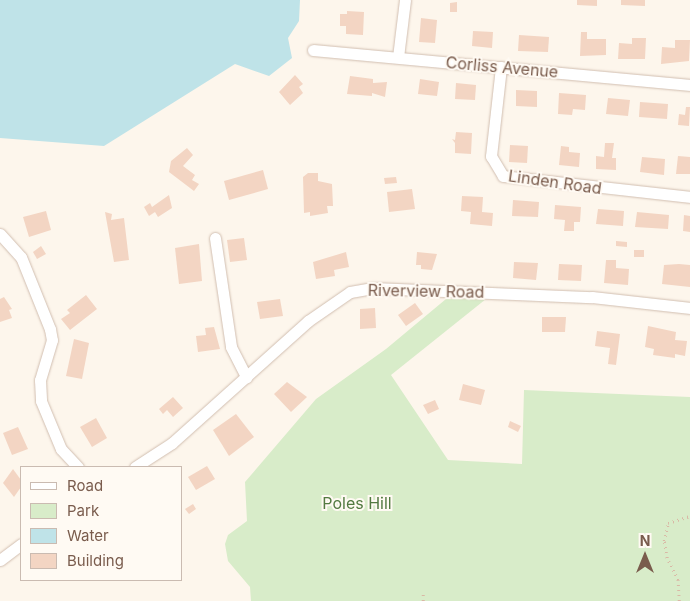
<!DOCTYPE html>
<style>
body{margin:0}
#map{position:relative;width:690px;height:601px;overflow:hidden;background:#fdf6ec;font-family:Inter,sans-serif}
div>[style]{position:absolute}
.green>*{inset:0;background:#d8ecc9}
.water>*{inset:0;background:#bfe3e8}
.building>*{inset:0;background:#f3d5c3}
.path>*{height:2.5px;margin-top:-1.25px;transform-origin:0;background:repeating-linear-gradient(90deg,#d9b8a5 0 1px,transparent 0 5px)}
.roads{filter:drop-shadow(0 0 1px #d1beb0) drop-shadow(0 0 1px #d1beb0)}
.street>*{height:11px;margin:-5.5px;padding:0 5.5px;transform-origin:5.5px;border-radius:5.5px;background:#fff}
span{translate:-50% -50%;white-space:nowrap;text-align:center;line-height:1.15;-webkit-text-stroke:4px #fffaf3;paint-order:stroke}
.street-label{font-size:16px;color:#7a5c4d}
.park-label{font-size:16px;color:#537a41}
.legend{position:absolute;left:20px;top:466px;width:162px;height:115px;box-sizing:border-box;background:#fffaf3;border:1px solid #cabbb1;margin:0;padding:6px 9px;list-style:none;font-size:15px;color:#7a5c4d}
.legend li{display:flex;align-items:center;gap:10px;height:25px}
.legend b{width:25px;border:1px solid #cabbb1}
.north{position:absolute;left:620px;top:531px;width:50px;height:50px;-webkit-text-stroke:4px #fffaf3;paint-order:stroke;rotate:0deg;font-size:14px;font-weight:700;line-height:20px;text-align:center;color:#7a5c4d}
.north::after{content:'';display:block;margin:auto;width:18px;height:22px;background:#7a5c4d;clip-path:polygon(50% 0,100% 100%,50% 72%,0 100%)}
</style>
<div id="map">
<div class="green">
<i style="clip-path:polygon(446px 299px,486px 299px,391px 375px,448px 460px,522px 464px,524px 390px,690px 397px,690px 601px,251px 601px,250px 587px,228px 561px,225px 544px,228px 535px,247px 521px,245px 482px,316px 399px,386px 349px)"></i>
</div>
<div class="water">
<i style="clip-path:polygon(0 0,300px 0,299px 21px,288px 38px,292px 58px,269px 76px,235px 64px,104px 146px,0 138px)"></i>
</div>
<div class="building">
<i style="clip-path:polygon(577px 0,597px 0,597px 6px,577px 5px)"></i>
<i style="clip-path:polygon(621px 0,645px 0,645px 6px,621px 5px)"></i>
<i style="clip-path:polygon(457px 2px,457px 12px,450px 12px,450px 3px)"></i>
<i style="clip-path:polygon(347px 11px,364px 12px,363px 35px,346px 34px,346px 26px,340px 26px,340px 14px,347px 14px)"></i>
<i style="clip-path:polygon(421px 18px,437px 20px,435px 43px,419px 42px)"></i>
<i style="clip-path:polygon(473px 31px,493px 32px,492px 48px,472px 46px)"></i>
<i style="clip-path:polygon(581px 32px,587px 32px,587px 39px,606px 39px,606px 55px,580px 56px)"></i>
<i style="clip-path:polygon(519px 35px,549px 37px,548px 52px,518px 51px)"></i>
<i style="clip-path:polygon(632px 38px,646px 38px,645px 59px,618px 59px,619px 43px,632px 44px)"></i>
<i style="clip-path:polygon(675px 40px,690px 40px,689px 61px,661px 64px,662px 47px,675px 48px)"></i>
<i style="clip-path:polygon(295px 75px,303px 84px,299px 87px,303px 93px,290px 105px,279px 92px)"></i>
<i style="clip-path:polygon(350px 76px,373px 79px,373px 83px,387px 82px,385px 97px,372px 93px,372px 96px,347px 94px)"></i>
<i style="clip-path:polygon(420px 79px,439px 82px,437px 96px,418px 94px)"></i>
<i style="clip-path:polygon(456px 83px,476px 85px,475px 100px,455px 99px)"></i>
<i style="clip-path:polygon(516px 90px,537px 91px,537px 107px,516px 106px)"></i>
<i style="clip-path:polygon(559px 93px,586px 95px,585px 110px,573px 109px,572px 115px,558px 114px)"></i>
<i style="clip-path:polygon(608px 98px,630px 100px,628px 116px,606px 114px)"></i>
<i style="clip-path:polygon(640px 102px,668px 104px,667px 119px,639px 117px)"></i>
<i style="clip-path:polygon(686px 107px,690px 107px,689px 126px,678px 125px,679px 114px,685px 115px)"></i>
<i style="clip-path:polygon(456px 132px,472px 133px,471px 154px,455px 153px,455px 143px,452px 139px,455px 140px)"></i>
<i style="clip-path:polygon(605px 143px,614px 143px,612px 158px,616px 158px,616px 170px,596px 169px,596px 156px,604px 157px)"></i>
<i style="clip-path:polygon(510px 145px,528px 146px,527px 163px,509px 162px)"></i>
<i style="clip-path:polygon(561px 146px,569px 147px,569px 152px,580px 153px,579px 167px,559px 165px)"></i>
<i style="clip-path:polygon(187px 148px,193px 155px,183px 166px,195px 175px,192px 180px,199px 184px,194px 191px,169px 172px,171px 161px)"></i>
<i style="clip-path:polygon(678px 156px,690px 157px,690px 174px,676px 174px)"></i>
<i style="clip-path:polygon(642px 157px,665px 159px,664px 175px,640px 172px)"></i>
<i style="clip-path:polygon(263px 170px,268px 189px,229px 200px,224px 181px)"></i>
<i style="clip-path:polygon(308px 173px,318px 173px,318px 181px,332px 184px,333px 206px,327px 206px,328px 213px,310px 216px,310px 212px,304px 213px,303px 177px)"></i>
<i style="clip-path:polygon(396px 177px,397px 183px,385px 184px,384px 178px)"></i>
<i style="clip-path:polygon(412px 189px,415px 209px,389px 212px,387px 192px)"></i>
<i style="clip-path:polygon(169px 195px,172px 208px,158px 217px,155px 212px,149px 216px,144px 207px,150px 203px,152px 207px)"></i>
<i style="clip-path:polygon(462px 196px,483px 197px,482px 212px,493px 213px,492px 226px,470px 224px,471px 212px,461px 211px)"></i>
<i style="clip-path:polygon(513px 200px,539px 202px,538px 217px,512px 216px)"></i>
<i style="clip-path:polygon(555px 205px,581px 207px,580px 222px,574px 222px,574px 231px,564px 231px,565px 220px,554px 219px)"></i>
<i style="clip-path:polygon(598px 209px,624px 211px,623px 226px,596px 224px)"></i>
<i style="clip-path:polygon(46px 211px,51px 230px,29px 237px,23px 217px)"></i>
<i style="clip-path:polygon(105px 212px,112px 214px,111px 220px,124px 218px,129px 260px,114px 262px)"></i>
<i style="clip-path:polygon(637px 212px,669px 215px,668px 229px,635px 227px)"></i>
<i style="clip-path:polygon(684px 215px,690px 216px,690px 232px,683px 231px)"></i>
<i style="clip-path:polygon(244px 238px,247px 260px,230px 262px,227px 240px)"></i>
<i style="clip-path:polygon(616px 241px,627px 242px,627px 247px,616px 246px)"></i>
<i style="clip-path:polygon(199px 244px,202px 281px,179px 284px,175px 248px)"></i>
<i style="clip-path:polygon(41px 246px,46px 254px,37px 259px,33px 252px)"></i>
<i style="clip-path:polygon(634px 250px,644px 250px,644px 257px,634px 257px)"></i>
<i style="clip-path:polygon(346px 252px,349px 267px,334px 270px,335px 276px,316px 279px,313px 262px)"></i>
<i style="clip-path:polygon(417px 252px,437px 254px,432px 270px,421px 269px,421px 265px,416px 265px)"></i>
<i style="clip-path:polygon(606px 260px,616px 260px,616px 268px,629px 269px,628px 285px,604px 283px)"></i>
<i style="clip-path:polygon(514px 262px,538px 263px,536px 280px,513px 278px)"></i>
<i style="clip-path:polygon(559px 264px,582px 265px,581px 281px,558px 280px)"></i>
<i style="clip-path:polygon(679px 264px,690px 265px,690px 287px,662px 284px,664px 265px)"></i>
<i style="clip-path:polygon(86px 295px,97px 309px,70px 330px,61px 319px,70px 313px,67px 310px)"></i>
<i style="clip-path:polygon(4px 297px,12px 309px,9px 310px,12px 318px,0 322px,0 299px)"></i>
<i style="clip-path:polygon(280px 299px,283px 316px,260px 319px,257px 302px)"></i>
<i style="clip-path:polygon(415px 303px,423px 314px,406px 326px,398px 315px)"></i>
<i style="clip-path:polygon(375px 308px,376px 328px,360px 329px,360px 309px)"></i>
<i style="clip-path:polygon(542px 317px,566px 317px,565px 332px,542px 332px)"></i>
<i style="clip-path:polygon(648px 326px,676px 332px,675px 340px,687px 341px,685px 356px,675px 354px,675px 358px,653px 355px,654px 349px,645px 347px)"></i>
<i style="clip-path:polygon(214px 327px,220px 349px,198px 352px,196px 336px,206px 335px,205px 328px)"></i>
<i style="clip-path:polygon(597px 331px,620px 334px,616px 365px,608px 364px,610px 348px,595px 346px)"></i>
<i style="clip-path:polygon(74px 339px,89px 343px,82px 379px,66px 376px)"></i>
<i style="clip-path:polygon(287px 382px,307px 397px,291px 412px,274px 394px)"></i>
<i style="clip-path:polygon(463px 384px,485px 390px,481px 405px,459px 400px)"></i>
<i style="clip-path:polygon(173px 397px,183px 408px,173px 417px,167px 410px,163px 414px,159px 409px)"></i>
<i style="clip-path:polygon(435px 400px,439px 409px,428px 414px,423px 405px)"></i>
<i style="clip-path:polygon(236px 414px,254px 437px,229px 456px,213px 430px)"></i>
<i style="clip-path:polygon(96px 418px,107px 438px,92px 447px,80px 427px)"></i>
<i style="clip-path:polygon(510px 421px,521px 426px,518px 432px,508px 427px)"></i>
<i style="clip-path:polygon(18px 427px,28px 449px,12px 455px,3px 433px)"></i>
<i style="clip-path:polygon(207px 466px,215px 479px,196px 490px,188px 477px)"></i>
<i style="clip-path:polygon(13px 469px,21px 480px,21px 487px,14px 497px,3px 483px)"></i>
<i style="clip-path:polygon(193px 504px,196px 509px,189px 514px,185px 509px)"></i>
</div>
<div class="path">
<i style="left:423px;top:601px;width:9px;rotate:-90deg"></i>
<i style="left:679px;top:601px;width:21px;rotate:-93deg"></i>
<i style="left:678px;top:580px;width:25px;rotate:-117deg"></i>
<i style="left:667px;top:558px;width:17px;rotate:-100deg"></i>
<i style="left:664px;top:541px;width:18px;rotate:-77deg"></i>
<i style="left:668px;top:523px;width:23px;rotate:-18deg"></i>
</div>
<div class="roads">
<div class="street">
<i style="left:313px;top:50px;width:379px;rotate:5.3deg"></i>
<i style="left:398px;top:57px;width:57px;rotate:-83deg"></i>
<i style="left:501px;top:67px;width:90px;rotate:96.4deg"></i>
<i style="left:491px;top:156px;width:23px;rotate:59deg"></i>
<i style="left:503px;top:176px;width:188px;rotate:6.4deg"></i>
<i style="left:0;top:234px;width:31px;rotate:48deg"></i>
<i style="left:21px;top:257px;width:78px;rotate:68.1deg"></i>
<i style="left:50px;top:329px;width:11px;rotate:80deg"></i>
<i style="left:52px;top:340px;width:42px;rotate:106.7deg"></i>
<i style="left:40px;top:380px;width:21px;rotate:87deg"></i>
<i style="left:41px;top:401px;width:52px;rotate:67.4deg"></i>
<i style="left:61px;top:449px;width:25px;rotate:47deg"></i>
<i style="left:215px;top:238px;width:110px;rotate:81.6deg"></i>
<i style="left:231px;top:347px;width:34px;rotate:63deg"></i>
<i style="left:135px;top:467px;width:44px;rotate:-33deg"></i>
<i style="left:172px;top:443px;width:183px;rotate:-41.9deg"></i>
<i style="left:308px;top:321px;width:51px;rotate:-34.6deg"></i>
<i style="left:350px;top:292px;width:23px;rotate:-10deg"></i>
<i style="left:373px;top:288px;width:219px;rotate:2.4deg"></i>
<i style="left:592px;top:297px;width:99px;rotate:6.4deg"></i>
<i style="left:0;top:560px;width:26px;rotate:-37deg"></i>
</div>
</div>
<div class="street-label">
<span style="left:502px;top:67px;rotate:5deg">Corliss Avenue</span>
<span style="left:555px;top:182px;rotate:8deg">Linden Road</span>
<span style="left:426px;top:291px;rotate:1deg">Riverview Road</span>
</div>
<div class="park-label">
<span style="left:357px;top:503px">Poles Hill</span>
</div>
<ul class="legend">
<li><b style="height:6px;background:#fff"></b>Road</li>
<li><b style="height:14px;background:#d8ecc9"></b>Park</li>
<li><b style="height:14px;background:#bfe3e8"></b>Water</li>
<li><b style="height:14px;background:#f3d5c3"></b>Building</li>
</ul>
<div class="north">N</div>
</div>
